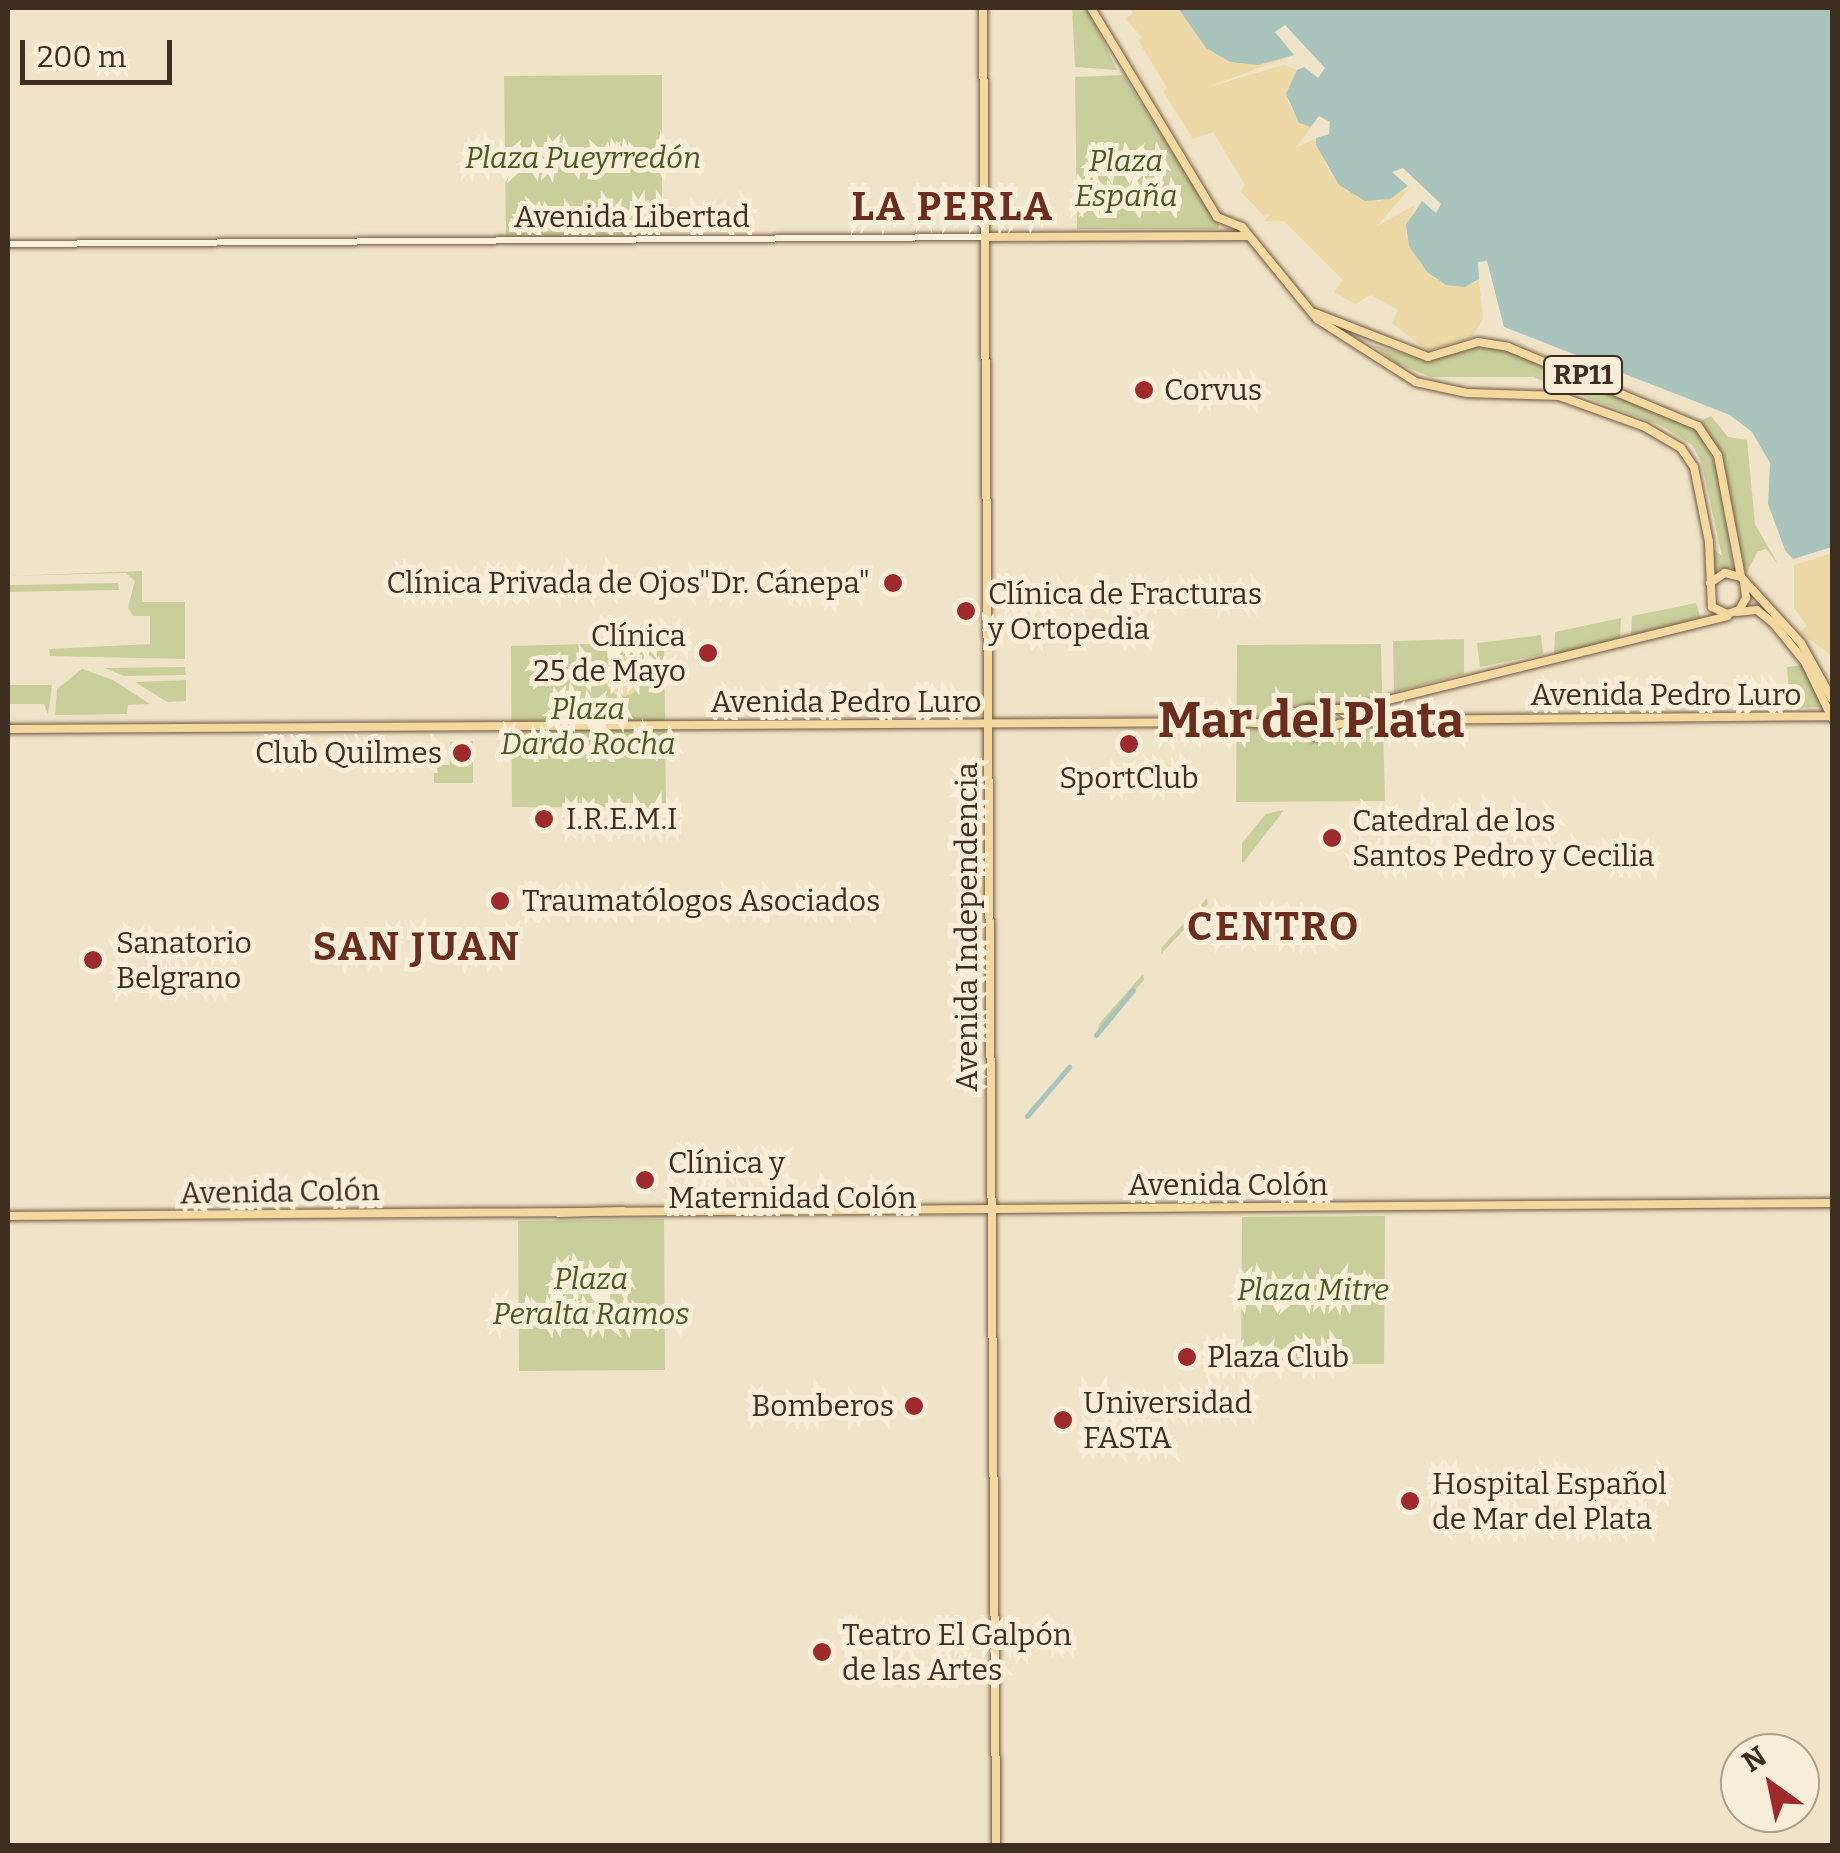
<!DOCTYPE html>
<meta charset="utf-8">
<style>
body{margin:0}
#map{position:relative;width:1840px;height:1853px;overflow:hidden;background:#f0e4c8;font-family:Bitter,serif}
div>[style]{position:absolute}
.green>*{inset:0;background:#c9cf9b}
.sand>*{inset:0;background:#ecd9a5}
.round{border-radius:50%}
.water>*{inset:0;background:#a9c4bc}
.canal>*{height:5px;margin:-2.5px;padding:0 2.5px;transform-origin:2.5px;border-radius:2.5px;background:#a9c4bc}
.roads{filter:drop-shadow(0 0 2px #6f573f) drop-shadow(0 0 2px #6f573f)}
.secondary>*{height:6px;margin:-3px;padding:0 3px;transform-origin:3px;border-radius:3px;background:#faf1dc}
.primary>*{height:8px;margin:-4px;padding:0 4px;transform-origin:4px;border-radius:4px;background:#f3d9a0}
.dots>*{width:28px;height:28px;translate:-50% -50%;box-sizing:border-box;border:5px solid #f7eed8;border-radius:50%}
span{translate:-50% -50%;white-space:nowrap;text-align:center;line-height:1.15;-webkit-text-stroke:10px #f7eed8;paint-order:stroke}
.shield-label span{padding:2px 8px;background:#f7eed8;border:2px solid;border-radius:8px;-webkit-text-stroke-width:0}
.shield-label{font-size:28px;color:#3d2e20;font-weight:700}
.park-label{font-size:30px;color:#4d5a26;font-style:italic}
.street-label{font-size:30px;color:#3d2e20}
.poi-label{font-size:30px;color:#3d2e20}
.left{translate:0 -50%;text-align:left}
.right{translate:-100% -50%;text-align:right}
.district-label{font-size:40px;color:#6b2e1e;font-weight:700;letter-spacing:2.5px}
.town-label{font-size:50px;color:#6b2e1e;font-weight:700}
.frame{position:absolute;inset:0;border:10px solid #3d2e20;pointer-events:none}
.north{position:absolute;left:1720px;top:1733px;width:100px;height:100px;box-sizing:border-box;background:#f7eed8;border:2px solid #ada18e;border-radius:50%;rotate:327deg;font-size:28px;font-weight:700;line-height:40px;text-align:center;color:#3d2e20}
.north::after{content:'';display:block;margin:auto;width:35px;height:45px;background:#9e2a2b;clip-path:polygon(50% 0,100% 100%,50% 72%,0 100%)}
.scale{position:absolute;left:20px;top:40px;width:152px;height:45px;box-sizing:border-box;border:5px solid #3d2e20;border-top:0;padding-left:12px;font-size:30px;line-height:35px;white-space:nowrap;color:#3d2e20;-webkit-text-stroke:8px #f7eed8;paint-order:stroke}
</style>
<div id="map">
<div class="green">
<i style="clip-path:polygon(1072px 8px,1087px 8px,1117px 70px,1075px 67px)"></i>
<i style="clip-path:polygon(662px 75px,662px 239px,506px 240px,504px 76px)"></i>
<i style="clip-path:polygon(1123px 75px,1219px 225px,1218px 229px,1077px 229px,1075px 77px)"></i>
<i style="clip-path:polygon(1373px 345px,1429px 361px,1476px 345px,1505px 349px,1640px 401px,1698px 432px,1716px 465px,1733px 567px,1713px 571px,1713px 549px,1722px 556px,1701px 461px,1692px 445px,1662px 426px,1533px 377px,1431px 377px,1398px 364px)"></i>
<i style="clip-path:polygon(1711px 416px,1728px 437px,1747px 440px,1755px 524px,1778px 564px,1766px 549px,1757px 552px,1746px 574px,1719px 451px,1698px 422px)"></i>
<i style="clip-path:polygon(142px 571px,142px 602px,185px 602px,185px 659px,50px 656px,49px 649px,150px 644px,150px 616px,133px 616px,128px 607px,135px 581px,126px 573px,8px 576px)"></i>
<i style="clip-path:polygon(118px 583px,119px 590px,8px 592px,8px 585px)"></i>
<i style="clip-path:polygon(1696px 603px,1701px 620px,1631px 637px,1632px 616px)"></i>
<i style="clip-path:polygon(1621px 618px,1620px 639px,1554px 656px,1555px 632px)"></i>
<i style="clip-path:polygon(1541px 635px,1543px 654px,1480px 667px,1477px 643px)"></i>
<i style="clip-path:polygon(1464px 639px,1464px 674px,1394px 692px,1393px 641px)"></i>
<i style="clip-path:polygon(664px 642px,666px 808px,512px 807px,511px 646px)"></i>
<i style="clip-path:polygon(1381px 644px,1385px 801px,1236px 802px,1237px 645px)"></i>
<i style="clip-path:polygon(1803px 665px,1823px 707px,1790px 708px,1787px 667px)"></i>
<i style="clip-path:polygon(185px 667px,186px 675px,124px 676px,105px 668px)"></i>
<i style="clip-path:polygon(82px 669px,113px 680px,150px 704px,128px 705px,127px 714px,55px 715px,57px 689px)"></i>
<i style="clip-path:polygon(186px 680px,186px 701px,167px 702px,135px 682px)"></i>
<i style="clip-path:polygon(8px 685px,52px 685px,48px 715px,44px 704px,8px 704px)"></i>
<i style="clip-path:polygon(473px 741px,473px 783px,434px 783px,434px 765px,450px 765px,450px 742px)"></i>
<i style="clip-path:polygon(1284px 810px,1244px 862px,1242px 862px,1242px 843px,1266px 814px)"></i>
<i style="clip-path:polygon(1207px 898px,1208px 904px,1161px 954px,1162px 947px)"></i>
<i style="clip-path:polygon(1143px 974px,1144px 980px,1098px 1032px,1099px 1024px)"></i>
<i style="clip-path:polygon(1385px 1216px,1384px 1364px,1241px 1364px,1242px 1217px)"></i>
<i style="clip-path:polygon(664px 1219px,665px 1370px,519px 1371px,518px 1221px)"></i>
</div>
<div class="sand">
<i style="clip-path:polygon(1129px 8px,1178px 8px,1206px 48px,1230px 62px,1258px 65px,1294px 55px,1205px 88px,1284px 65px,1297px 70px,1288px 102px,1299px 123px,1311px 127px,1296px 148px,1316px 138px,1329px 172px,1346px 191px,1379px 201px,1410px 188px,1377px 226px,1415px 205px,1406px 236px,1420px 264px,1435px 279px,1472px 284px,1479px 279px,1483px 319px,1472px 337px,1428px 351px,1392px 323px,1398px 310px,1371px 295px,1355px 304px,1334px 292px,1343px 280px,1284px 221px,1264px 221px,1270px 214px,1264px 216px,1241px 192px,1245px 185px,1213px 132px,1193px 139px,1163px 91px,1167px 88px,1138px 40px,1142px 37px,1125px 19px,1133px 13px)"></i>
<i style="clip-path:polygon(1832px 553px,1832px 655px,1830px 655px,1800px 632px,1807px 626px,1794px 608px,1794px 565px)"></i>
<i class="round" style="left:606px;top:662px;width:34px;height:34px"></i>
</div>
<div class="water">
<i style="clip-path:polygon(1178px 8px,1832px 8px,1832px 547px,1793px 559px,1785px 550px,1768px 504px,1770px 463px,1752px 432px,1730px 415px,1504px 327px,1487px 261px,1478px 262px,1479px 279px,1465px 287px,1446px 285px,1427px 272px,1409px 246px,1406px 225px,1422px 201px,1436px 213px,1441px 204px,1403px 168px,1392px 172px,1408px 186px,1390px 199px,1365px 201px,1339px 185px,1316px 145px,1316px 138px,1329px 134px,1330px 122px,1319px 116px,1311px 127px,1299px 123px,1286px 94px,1297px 70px,1304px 67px,1318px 78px,1325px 68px,1285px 25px,1275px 32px,1294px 55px,1258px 65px,1230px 62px,1206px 48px)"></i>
</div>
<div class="canal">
<i style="left:1096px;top:1035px;width:58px;rotate:-50.6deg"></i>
<i style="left:1027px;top:1116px;width:65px;rotate:-49.4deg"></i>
</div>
<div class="roads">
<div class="secondary">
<i style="left:8px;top:244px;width:978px;rotate:-0.41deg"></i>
</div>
<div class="primary">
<i style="left:983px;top:8px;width:1838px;rotate:89.59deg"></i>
<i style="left:1091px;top:8px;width:244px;rotate:58.9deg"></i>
<i style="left:1217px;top:217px;width:27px;rotate:22deg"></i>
<i style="left:1242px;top:227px;width:119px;rotate:50.8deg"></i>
<i style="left:1317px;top:319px;width:117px;rotate:32.5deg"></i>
<i style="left:1416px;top:382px;width:52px;rotate:12.2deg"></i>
<i style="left:1467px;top:393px;width:92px;rotate:1.9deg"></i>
<i style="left:1559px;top:396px;width:91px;rotate:19.8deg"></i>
<i style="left:1645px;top:427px;width:42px;rotate:30.3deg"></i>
<i style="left:1681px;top:448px;width:23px;rotate:56deg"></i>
<i style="left:1694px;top:467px;width:76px;rotate:78.7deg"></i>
<i style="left:1709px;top:542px;width:65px;rotate:87.4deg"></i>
<i style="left:1712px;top:607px;width:17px;rotate:25deg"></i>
<i style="left:1727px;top:614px;width:13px;rotate:-18deg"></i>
<i style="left:1739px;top:610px;width:14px;rotate:-60deg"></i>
<i style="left:1746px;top:598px;width:17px;rotate:-97deg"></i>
<i style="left:986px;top:237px;width:262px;rotate:-0.2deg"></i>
<i style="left:1315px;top:313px;width:121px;rotate:21.3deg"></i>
<i style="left:1428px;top:357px;width:52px;rotate:-16.7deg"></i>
<i style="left:1478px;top:342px;width:30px;rotate:9deg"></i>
<i style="left:1508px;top:347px;width:206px;rotate:22.6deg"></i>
<i style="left:1698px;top:426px;width:36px;rotate:56deg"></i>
<i style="left:1718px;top:456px;width:123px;rotate:79.2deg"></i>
<i style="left:1710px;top:583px;width:18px;rotate:-34deg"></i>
<i style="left:1725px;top:573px;width:16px;rotate:14deg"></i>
<i style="left:1741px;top:577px;width:89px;rotate:47.7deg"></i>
<i style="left:1801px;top:643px;width:64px;rotate:61deg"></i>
<i style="left:1737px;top:612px;width:20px;rotate:-6deg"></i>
<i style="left:1757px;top:610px;width:22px;rotate:39deg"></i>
<i style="left:1774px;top:624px;width:49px;rotate:50.8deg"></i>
<i style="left:1805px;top:662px;width:62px;rotate:64.3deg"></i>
<i style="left:1271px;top:721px;width:40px;rotate:-18deg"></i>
<i style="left:1309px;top:709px;width:43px"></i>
<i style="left:1352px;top:709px;width:387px;rotate:-13.9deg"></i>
<i style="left:8px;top:729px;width:1226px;rotate:-0.33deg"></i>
<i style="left:1234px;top:722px;width:40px;rotate:2.9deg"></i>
<i style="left:1274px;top:724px;width:42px;rotate:16.7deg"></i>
<i style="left:1314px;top:736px;width:28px;rotate:-26deg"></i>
<i style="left:1339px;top:724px;width:50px;rotate:-4.6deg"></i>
<i style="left:1389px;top:720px;width:443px;rotate:-0.5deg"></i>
<i style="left:559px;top:1213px;width:64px;rotate:-1.8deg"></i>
<i style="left:8px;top:1216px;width:1824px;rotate:-0.41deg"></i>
</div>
</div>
<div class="dots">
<i style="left:1144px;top:390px;background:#9e2a2b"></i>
<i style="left:893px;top:583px;background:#9e2a2b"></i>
<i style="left:966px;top:611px;background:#9e2a2b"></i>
<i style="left:708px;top:653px;background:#9e2a2b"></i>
<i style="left:1129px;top:744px;background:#9e2a2b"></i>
<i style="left:462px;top:753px;background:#9e2a2b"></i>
<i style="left:544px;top:819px;background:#9e2a2b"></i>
<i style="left:1332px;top:838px;background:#9e2a2b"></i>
<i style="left:500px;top:901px;background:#9e2a2b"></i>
<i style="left:93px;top:960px;background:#9e2a2b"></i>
<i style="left:645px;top:1180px;background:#9e2a2b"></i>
<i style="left:1187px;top:1357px;background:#9e2a2b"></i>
<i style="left:914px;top:1406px;background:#9e2a2b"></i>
<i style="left:1063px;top:1420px;background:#9e2a2b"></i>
<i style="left:1410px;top:1501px;background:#9e2a2b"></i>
<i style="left:822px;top:1652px;background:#9e2a2b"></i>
</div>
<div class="shield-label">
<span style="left:1583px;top:375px">RP11</span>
</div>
<div class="park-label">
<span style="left:583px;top:158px">Plaza Pueyrredón</span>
<span style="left:1126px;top:178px">Plaza<br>España</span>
<span style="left:588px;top:726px">Plaza<br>Dardo Rocha</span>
<span style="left:591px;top:1296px">Plaza<br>Peralta Ramos</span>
<span style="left:1313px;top:1290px">Plaza Mitre</span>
</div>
<div class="street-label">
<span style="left:632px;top:217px">Avenida Libertad</span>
<span style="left:1666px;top:695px">Avenida Pedro Luro</span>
<span style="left:846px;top:702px">Avenida Pedro Luro</span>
<span style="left:967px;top:927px;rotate:-90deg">Avenida Independencia</span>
<span style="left:1228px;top:1185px">Avenida Colón</span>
<span style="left:280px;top:1192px;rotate:-1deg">Avenida Colón</span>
</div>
<div class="poi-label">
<span class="left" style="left:1164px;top:390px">Corvus</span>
<span class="right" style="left:870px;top:583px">Clínica Privada de Ojos"Dr. Cánepa"</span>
<span class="left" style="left:988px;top:611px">Clínica de Fracturas<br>y Ortopedia</span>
<span class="right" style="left:686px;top:653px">Clínica<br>25 de Mayo</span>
<span class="right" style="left:442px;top:753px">Club Quilmes</span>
<span style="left:1129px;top:778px">SportClub</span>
<span class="left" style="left:566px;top:819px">I.R.E.M.I</span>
<span class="left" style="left:1352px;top:838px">Catedral de los<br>Santos Pedro y Cecilia</span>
<span class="left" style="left:522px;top:901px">Traumatólogos Asociados</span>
<span class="left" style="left:116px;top:960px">Sanatorio<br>Belgrano</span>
<span class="left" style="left:668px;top:1180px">Clínica y<br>Maternidad Colón</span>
<span class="left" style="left:1207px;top:1357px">Plaza Club</span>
<span class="left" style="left:1083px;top:1420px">Universidad<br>FASTA</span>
<span class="right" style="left:894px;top:1406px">Bomberos</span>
<span class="left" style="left:1432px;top:1501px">Hospital Español<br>de Mar del Plata</span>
<span class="left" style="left:842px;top:1652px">Teatro El Galpón<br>de las Artes</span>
</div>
<div class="district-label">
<span style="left:953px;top:207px">LA PERLA</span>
<span style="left:1274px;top:927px">CENTRO</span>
<span style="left:417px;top:947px">SAN JUAN</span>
</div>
<div class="town-label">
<span style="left:1311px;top:721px">Mar del Plata</span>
</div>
<div class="frame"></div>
<div class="north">N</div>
<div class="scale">200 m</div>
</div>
